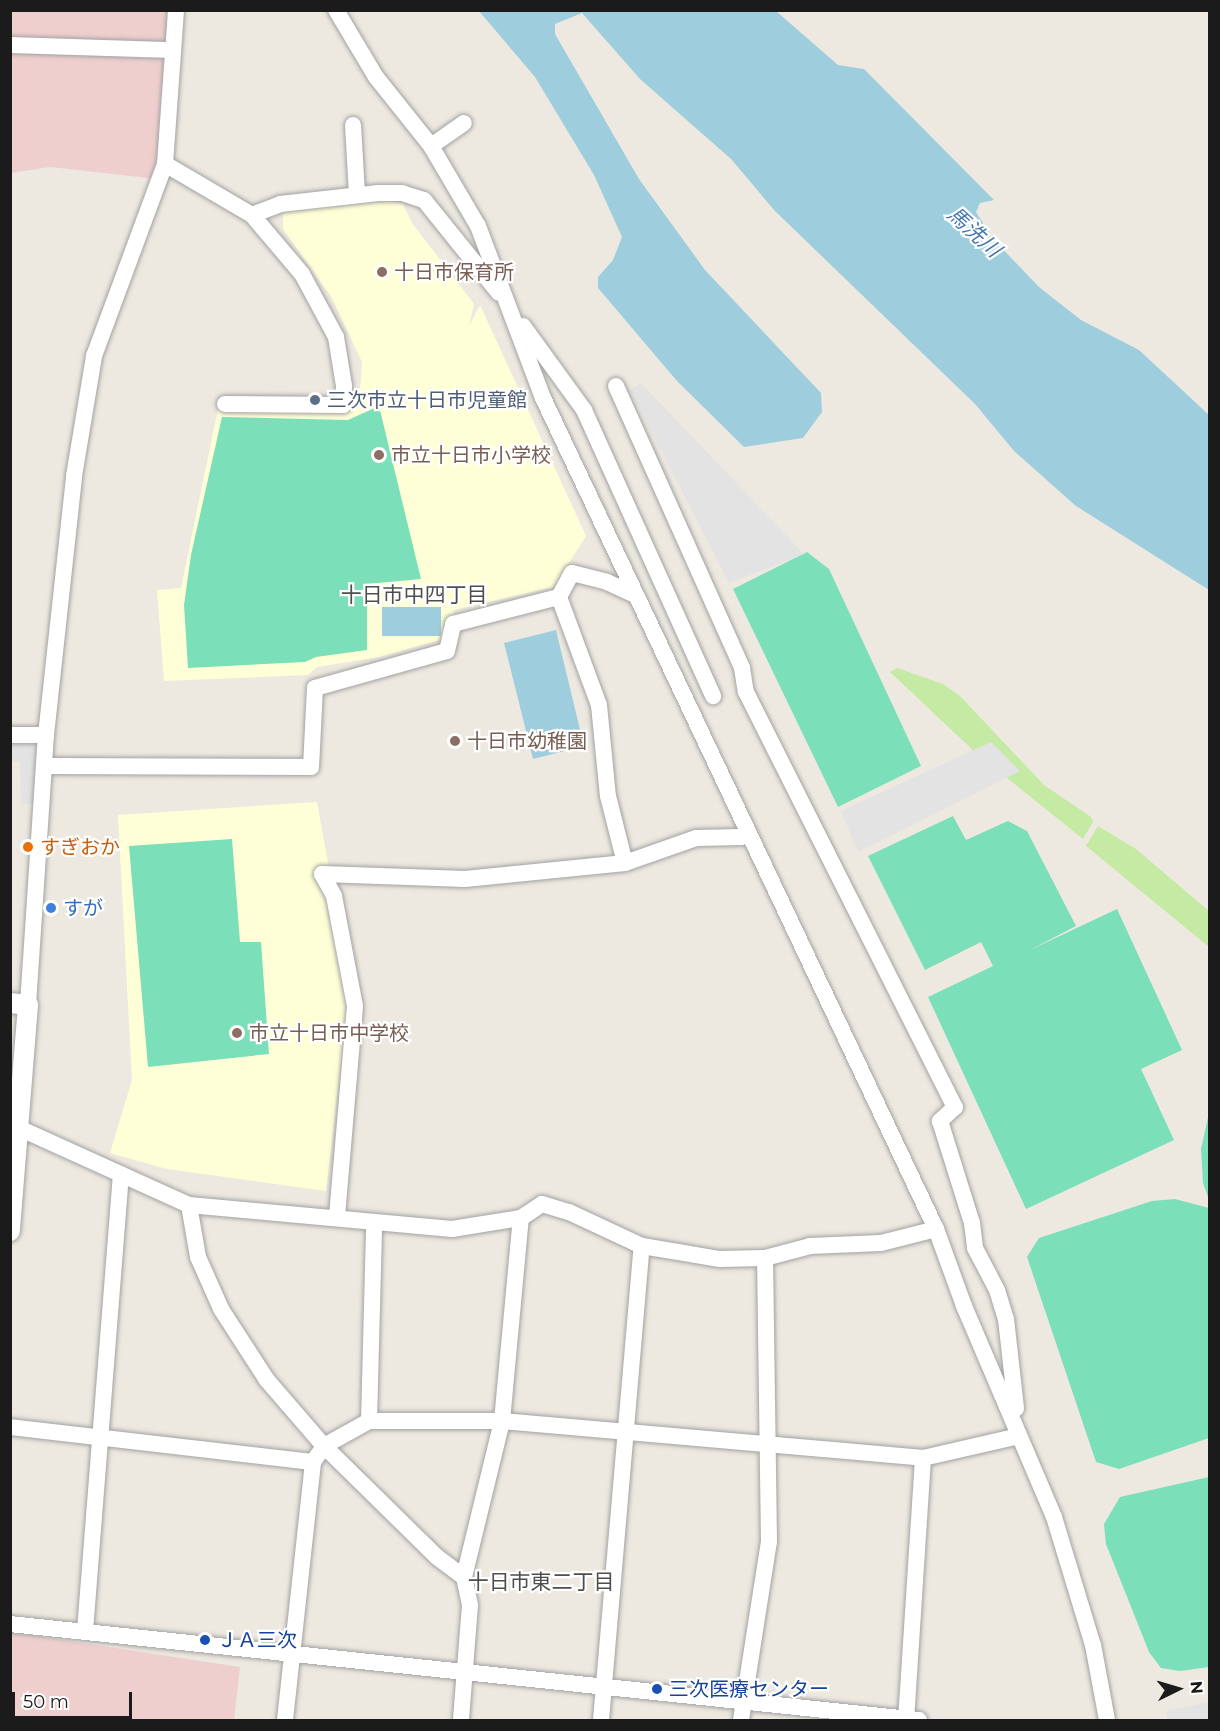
<!DOCTYPE html>
<meta charset="utf-8">
<style>
body{margin:0}
#map{position:relative;width:1220px;height:1731px;overflow:hidden;background:#ede9e0;font-family:Montserrat,"Noto Sans JP",sans-serif}
div>[style]{position:absolute}
.commercial>*{inset:0;background:#efcfce}
.education>*{inset:0;background:#ffffd7}
.grass>*{inset:0;background:#c5eaa3}
.pitch>*{inset:0;background:#7bdfb9}
.parking>*{inset:0;background:#e3e3e3}
.water>*{inset:0;background:#9ecedd}
.roads{filter:drop-shadow(0 0 2px #a2a2a2) drop-shadow(0 0 2px #a2a2a2)}
.minor>*{height:16px;margin:-8px;padding:0 8px;transform-origin:8px;border-radius:8px;background:#fff}
.tertiary>*{height:20px;margin:-10px;padding:0 10px;transform-origin:10px;border-radius:10px;background:#fff}
.dots>*{width:16px;height:16px;translate:-50% -50%;box-sizing:border-box;border:3px solid #fff;border-radius:50%}
span{translate:-50% -50%;white-space:nowrap;text-align:center;line-height:1.15;-webkit-text-stroke:4.5px #fff;paint-order:stroke}
.education-label{font-size:20px;color:#785e54}
.left{translate:0 -50%;text-align:left}
.service-label{font-size:20px;color:#4e5e75}
.food-label{font-size:20px;color:#c56008}
.shop-label{font-size:20px;color:#366cbe}
.transit-label{font-size:20px;color:#164399}
.water-label{font-size:21px;color:#4678ac;font-style:italic}
.neighbourhood-label{font-size:21px;color:#4e4e4e}
.frame{position:absolute;inset:0;border:12px solid #1b1b1b;pointer-events:none}
.north{position:absolute;left:1148px;top:1659px;width:60px;height:60px;-webkit-text-stroke:4px #fff;paint-order:stroke;rotate:85deg;font-size:16px;font-weight:700;line-height:24px;text-align:center;color:#1b1b1b}
.north::after{content:'';display:block;margin:auto;width:21px;height:27px;background:#1b1b1b;clip-path:polygon(50% 0,100% 100%,50% 72%,0 100%)}
.scale{position:absolute;left:12px;top:1692px;width:120px;height:27px;box-sizing:border-box;border:3px solid #1b1b1b;border-top:0;padding-left:8px;font-size:18px;line-height:21px;white-space:nowrap;color:#1b1b1b;-webkit-text-stroke:4px #fff;paint-order:stroke}
</style>
<div id="map">
<div class="commercial">
<i style="clip-path:polygon(10px 11px,174px 11px,157px 179px,50px 167px,11px 173px)"></i>
<i style="clip-path:polygon(10px 1632px,240px 1667px,234px 1720px,11px 1720px)"></i>
</div>
<div class="education">
<i style="clip-path:polygon(387px 201px,403px 204px,412px 223px,474px 304px,469px 326px,480px 305px,586px 536px,554px 587px,454px 610px,453px 636px,379px 657px,317px 667px,308px 675px,164px 681px,157px 590px,181px 588px,219px 404px,359px 405px,362px 362px,332px 298px,283px 229px,283px 211px)"></i>
<i style="clip-path:polygon(317px 802px,350px 985px,326px 1191px,167px 1169px,110px 1153px,132px 1080px,118px 815px)"></i>
</div>
<div class="grass">
<i style="clip-path:polygon(897px 668px,943px 684px,960px 696px,1044px 785px,1091px 817px,1093px 822px,1083px 839px,976px 753px,890px 672px)"></i>
<i style="clip-path:polygon(1098px 826px,1136px 849px,1209px 911px,1209px 947px,1086px 846px)"></i>
</div>
<div class="pitch">
<i style="clip-path:polygon(379px 406px,421px 579px,367px 584px,367px 650px,316px 657px,305px 662px,188px 668px,184px 605px,191px 555px,222px 417px,348px 420px)"></i>
<i style="clip-path:polygon(807px 552px,829px 569px,921px 766px,838px 807px,733px 589px)"></i>
<i style="clip-path:polygon(953px 816px,966px 840px,1008px 821px,1027px 831px,1076px 926px,1030px 950px,1117px 909px,1182px 1050px,1141px 1069px,1174px 1140px,1026px 1209px,928px 997px,993px 966px,981px 942px,925px 970px,868px 856px)"></i>
<i style="clip-path:polygon(232px 839px,240px 942px,261px 942px,269px 1054px,148px 1067px,129px 846px)"></i>
<i style="clip-path:polygon(1209px 1113px,1210px 1200px,1209px 1200px,1203px 1183px,1201px 1149px)"></i>
<i style="clip-path:polygon(1175px 1199px,1209px 1208px,1209px 1438px,1119px 1469px,1096px 1462px,1027px 1257px,1039px 1238px,1152px 1201px)"></i>
<i style="clip-path:polygon(1209px 1477px,1209px 1667px,1180px 1671px,1161px 1668px,1149px 1652px,1106px 1544px,1104px 1524px,1120px 1497px)"></i>
</div>
<div class="parking">
<i style="clip-path:polygon(641px 383px,804px 554px,729px 583px,630px 390px)"></i>
<i style="clip-path:polygon(11px 739px,39px 739px,35px 804px,21px 804px,20px 762px,11px 761px)"></i>
<i style="clip-path:polygon(991px 742px,1020px 771px,858px 852px,841px 811px)"></i>
<i style="clip-path:polygon(1209px 1702px,1209px 1720px,1168px 1720px,1166px 1711px)"></i>
</div>
<div class="water">
<i style="clip-path:polygon(479px 11px,776px 11px,838px 65px,864px 69px,994px 200px,980px 203px,976px 212px,994px 240px,1039px 287px,1081px 320px,1139px 350px,1209px 415px,1209px 590px,1076px 506px,1014px 451px,975px 404px,775px 211px,731px 159px,640px 79px,582px 13px,555px 24px,555px 34px,639px 179px,705px 270px,821px 393px,822px 412px,803px 438px,744px 447px,677px 381px,598px 288px,598px 277px,613px 260px,622px 237px,594px 175px,535px 77px)"></i>
<i style="clip-path:polygon(382px 607px,441px 607px,441px 636px,382px 636px)"></i>
<i style="clip-path:polygon(556px 630px,584px 746px,533px 759px,504px 643px)"></i>
</div>
<div class="roads">
<div class="minor">
<i style="left:336px;top:10px;width:78px;rotate:59.2deg"></i>
<i style="left:376px;top:77px;width:88px;rotate:51.4deg"></i>
<i style="left:431px;top:146px;width:93px;rotate:59.6deg"></i>
<i style="left:478px;top:226px;width:184px;rotate:69.3deg"></i>
<i style="left:543px;top:398px;width:919px;rotate:64.69deg"></i>
<i style="left:936px;top:1229px;width:82px;rotate:70deg"></i>
<i style="left:964px;top:1306px;width:229px;rotate:66.9deg"></i>
<i style="left:1054px;top:1517px;width:134px;rotate:73.1deg"></i>
<i style="left:1093px;top:1645px;width:76px;rotate:79.4deg"></i>
<i style="left:10px;top:45px;width:163px;rotate:1.8deg"></i>
<i style="left:353px;top:125px;width:70px;rotate:86.7deg"></i>
<i style="left:431px;top:146px;width:40px;rotate:-34.9deg"></i>
<i style="left:165px;top:164px;width:101px;rotate:30.4deg"></i>
<i style="left:252px;top:215px;width:77px;rotate:49.7deg"></i>
<i style="left:302px;top:274px;width:72px;rotate:61.6deg"></i>
<i style="left:336px;top:337px;width:50px;rotate:80.7deg"></i>
<i style="left:344px;top:386px;width:19px;rotate:93deg"></i>
<i style="left:343px;top:405px;width:118px;rotate:-179.5deg"></i>
<i style="left:252px;top:215px;width:30px;rotate:-21deg"></i>
<i style="left:280px;top:204px;width:99px;rotate:-6.4deg"></i>
<i style="left:378px;top:193px;width:24px"></i>
<i style="left:402px;top:193px;width:23px;rotate:18deg"></i>
<i style="left:424px;top:200px;width:119px;rotate:51.1deg"></i>
<i style="left:523px;top:326px;width:104px;rotate:54deg"></i>
<i style="left:584px;top:410px;width:314px;rotate:65.7deg"></i>
<i style="left:616px;top:386px;width:309px;rotate:65.9deg"></i>
<i style="left:742px;top:668px;width:24px;rotate:81deg"></i>
<i style="left:746px;top:692px;width:465px;rotate:63.3deg"></i>
<i style="left:955px;top:1107px;width:21px;rotate:137deg"></i>
<i style="left:940px;top:1121px;width:107px;rotate:72.6deg"></i>
<i style="left:972px;top:1223px;width:25px;rotate:83deg"></i>
<i style="left:975px;top:1248px;width:47px;rotate:62.4deg"></i>
<i style="left:997px;top:1290px;width:30px;rotate:73deg"></i>
<i style="left:1006px;top:1319px;width:90px;rotate:83.6deg"></i>
<i style="left:559px;top:597px;width:115px;rotate:69.7deg"></i>
<i style="left:599px;top:705px;width:91px;rotate:84.4deg"></i>
<i style="left:608px;top:796px;width:69px;rotate:75.8deg"></i>
<i style="left:10px;top:735px;width:36px"></i>
<i style="left:45px;top:766px;width:266px;rotate:0.2deg"></i>
<i style="left:311px;top:767px;width:79px;rotate:-87.1deg"></i>
<i style="left:315px;top:688px;width:137px;rotate:-15.7deg"></i>
<i style="left:447px;top:651px;width:28px;rotate:-77deg"></i>
<i style="left:453px;top:624px;width:109px;rotate:-14.3deg"></i>
<i style="left:559px;top:597px;width:27px;rotate:-62deg"></i>
<i style="left:572px;top:573px;width:36px;rotate:14deg"></i>
<i style="left:607px;top:582px;width:31px;rotate:25deg"></i>
<i style="left:322px;top:874px;width:143px;rotate:2deg"></i>
<i style="left:465px;top:879px;width:161px;rotate:-5.7deg"></i>
<i style="left:625px;top:863px;width:75px;rotate:-19.4deg"></i>
<i style="left:696px;top:838px;width:45px;rotate:-1.3deg"></i>
<i style="left:741px;top:837px;width:9px;rotate:-36deg"></i>
<i style="left:322px;top:874px;width:25px;rotate:61deg"></i>
<i style="left:334px;top:896px;width:112px;rotate:79.2deg"></i>
<i style="left:355px;top:1006px;width:211px;rotate:94.9deg"></i>
<i style="left:28px;top:1005px;width:271px;rotate:-86.2deg"></i>
<i style="left:46px;top:735px;width:261px;rotate:-83.8deg"></i>
<i style="left:74px;top:476px;width:122px;rotate:-80.5deg"></i>
<i style="left:94px;top:356px;width:205px;rotate:-69.7deg"></i>
<i style="left:165px;top:164px;width:154px;rotate:-85.9deg"></i>
<i style="left:19px;top:1128px;width:187px;rotate:24.4deg"></i>
<i style="left:189px;top:1205px;width:264px;rotate:5.2deg"></i>
<i style="left:452px;top:1229px;width:70px;rotate:-9.1deg"></i>
<i style="left:521px;top:1218px;width:25px;rotate:-34deg"></i>
<i style="left:542px;top:1204px;width:28px;rotate:17deg"></i>
<i style="left:569px;top:1212px;width:81px;rotate:25deg"></i>
<i style="left:642px;top:1246px;width:79px;rotate:9.5deg"></i>
<i style="left:720px;top:1259px;width:45px;rotate:-1.3deg"></i>
<i style="left:765px;top:1258px;width:47px;rotate:-14.9deg"></i>
<i style="left:810px;top:1246px;width:71px;rotate:-2.4deg"></i>
<i style="left:881px;top:1243px;width:57px;rotate:-14.3deg"></i>
<i style="left:189px;top:1205px;width:53px;rotate:80.2deg"></i>
<i style="left:198px;top:1257px;width:57px;rotate:66.1deg"></i>
<i style="left:221px;top:1309px;width:85px;rotate:57.1deg"></i>
<i style="left:267px;top:1380px;width:87px;rotate:49.2deg"></i>
<i style="left:324px;top:1446px;width:158px;rotate:44.5deg"></i>
<i style="left:437px;top:1557px;width:34px;rotate:37deg"></i>
<i style="left:464px;top:1577px;width:29px;rotate:78deg"></i>
<i style="left:470px;top:1605px;width:115px;rotate:94.5deg"></i>
<i style="left:369px;top:1421px;width:197px;rotate:-88.5deg"></i>
<i style="left:10px;top:1427px;width:305px;rotate:6.6deg"></i>
<i style="left:923px;top:1458px;width:98px;rotate:-12.9deg"></i>
<i style="left:464px;top:1577px;width:161px;rotate:-76.3deg"></i>
<i style="left:502px;top:1421px;width:204px;rotate:-84.7deg"></i>
<i style="left:10px;top:1624px;width:914px;rotate:6.03deg"></i>
<i style="left:85px;top:1631px;width:458px;rotate:-85.5deg"></i>
<i style="left:285px;top:1720px;width:260px;rotate:-83.8deg"></i>
<i style="left:313px;top:1462px;width:19px;rotate:-55deg"></i>
<i style="left:324px;top:1446px;width:51px;rotate:-29.1deg"></i>
<i style="left:369px;top:1421px;width:133px"></i>
<i style="left:502px;top:1421px;width:423px;rotate:5deg"></i>
<i style="left:923px;top:1458px;width:263px;rotate:93.7deg"></i>
<i style="left:601px;top:1720px;width:476px;rotate:-85.1deg"></i>
<i style="left:741px;top:1720px;width:180px;rotate:-81.1deg"></i>
<i style="left:769px;top:1542px;width:284px;rotate:-90.8deg"></i>
</div>
<div class="tertiary">
<i style="left:10px;top:1003px;width:18px;rotate:6deg"></i>
<i style="left:28px;top:1005px;width:227px;rotate:94.6deg"></i>
</div>
</div>
<div class="dots">
<i style="left:382px;top:272px;background:#8d6e63"></i>
<i style="left:315px;top:400px;background:#5c6f8a"></i>
<i style="left:379px;top:455px;background:#8d6e63"></i>
<i style="left:455px;top:741px;background:#8d6e63"></i>
<i style="left:28px;top:847px;background:#e8710a"></i>
<i style="left:51px;top:908px;background:#3f7fe0"></i>
<i style="left:237px;top:1033px;background:#8d6e63"></i>
<i style="left:205px;top:1640px;background:#1a4fb4"></i>
<i style="left:657px;top:1689px;background:#1a4fb4"></i>
</div>
<div class="education-label">
<span class="left" style="left:394px;top:272px">十日市保育所</span>
<span class="left" style="left:391px;top:455px">市立十日市小学校</span>
<span class="left" style="left:467px;top:741px">十日市幼稚園</span>
<span class="left" style="left:249px;top:1033px">市立十日市中学校</span>
</div>
<div class="service-label">
<span class="left" style="left:327px;top:400px">三次市立十日市児童館</span>
</div>
<div class="food-label">
<span class="left" style="left:40px;top:847px">すぎおか</span>
</div>
<div class="shop-label">
<span class="left" style="left:63px;top:908px">すが</span>
</div>
<div class="transit-label">
<span class="left" style="left:217px;top:1640px">ＪＡ三次</span>
<span class="left" style="left:669px;top:1689px">三次医療センター</span>
</div>
<div class="water-label">
<span style="left:974px;top:232px;rotate:42deg">馬洗川</span>
</div>
<div class="neighbourhood-label">
<span style="left:414px;top:595px">十日市中四丁目</span>
<span style="left:541px;top:1582px">十日市東二丁目</span>
</div>
<div class="frame"></div>
<div class="north">N</div>
<div class="scale">50 m</div>
</div>
